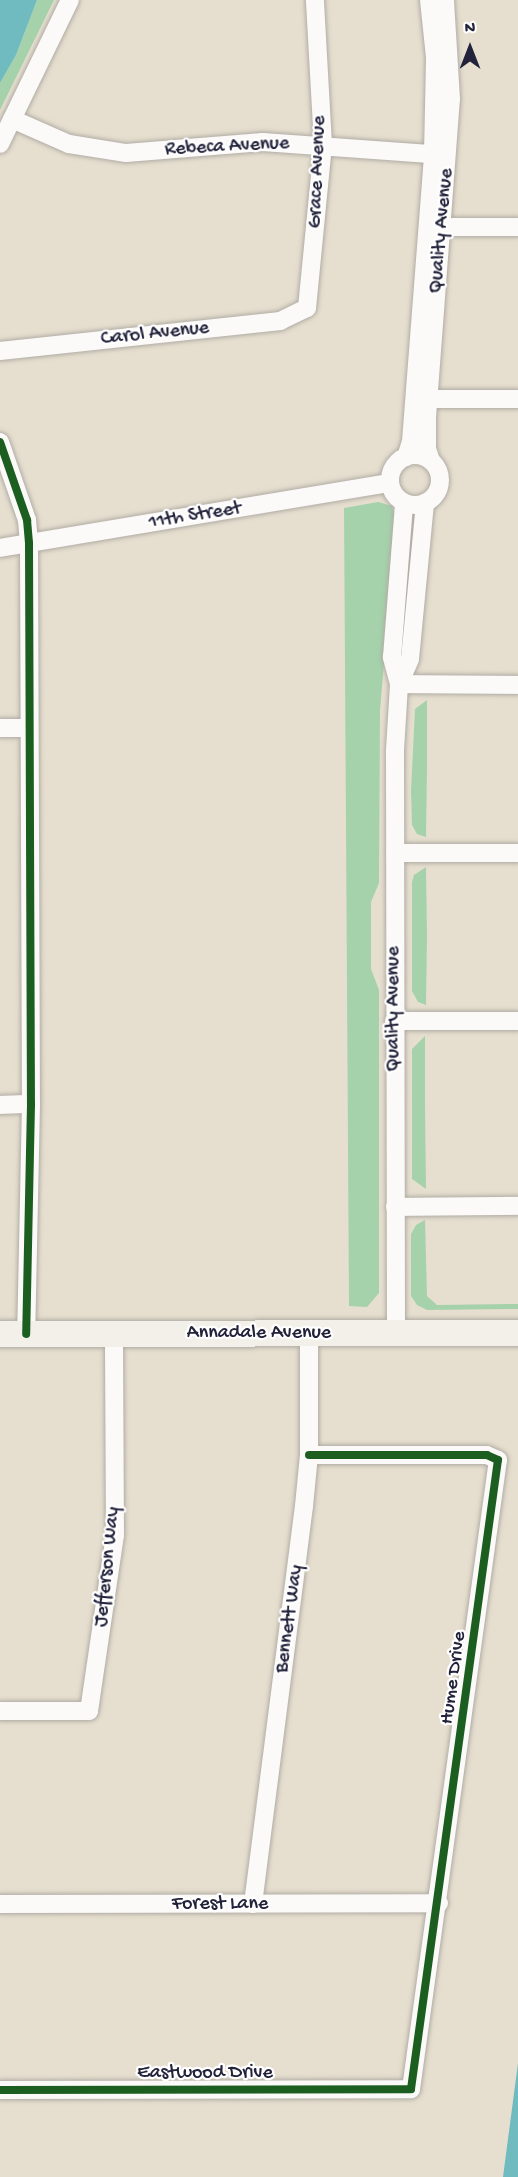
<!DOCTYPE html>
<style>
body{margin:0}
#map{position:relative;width:518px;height:2177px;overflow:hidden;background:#e6dfcf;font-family:"Gochi Hand",sans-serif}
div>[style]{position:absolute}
.green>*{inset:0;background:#a5d2ab}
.water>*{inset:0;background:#6fbbc0}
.roads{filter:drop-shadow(0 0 2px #b1aca5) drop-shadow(0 0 2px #b1aca5)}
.street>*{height:18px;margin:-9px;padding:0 9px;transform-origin:9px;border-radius:9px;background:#fbfaf8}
.street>.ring{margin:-9px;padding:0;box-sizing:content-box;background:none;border:18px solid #fbfaf8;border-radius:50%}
.secondary>*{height:26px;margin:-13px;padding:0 13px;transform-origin:13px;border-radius:13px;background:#f3f0e9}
.cycleway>*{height:8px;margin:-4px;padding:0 4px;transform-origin:4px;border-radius:4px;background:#1b5e20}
span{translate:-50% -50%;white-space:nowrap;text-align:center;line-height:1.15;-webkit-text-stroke:4.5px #fff;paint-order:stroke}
.street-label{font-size:20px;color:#22223b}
.north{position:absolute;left:440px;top:18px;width:60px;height:60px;-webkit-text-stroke:4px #fff;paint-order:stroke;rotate:0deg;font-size:16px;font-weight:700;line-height:24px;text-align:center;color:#22223b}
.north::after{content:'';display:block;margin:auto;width:21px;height:27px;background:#22223b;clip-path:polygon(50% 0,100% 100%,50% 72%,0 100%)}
</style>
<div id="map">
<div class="green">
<i style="clip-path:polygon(37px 0,54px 0,0 110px,0 83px,16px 55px)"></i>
<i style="clip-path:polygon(378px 502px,392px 506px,396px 522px,380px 710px,379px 883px,371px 902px,371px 969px,379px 990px,379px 1293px,367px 1307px,349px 1306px,344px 508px)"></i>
<i style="clip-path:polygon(427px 700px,427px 768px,426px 837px,417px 834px,412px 825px,411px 791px,415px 709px)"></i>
<i style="clip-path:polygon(426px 867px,427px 936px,426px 1005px,418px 1002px,412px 991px,412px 882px,414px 875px)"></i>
<i style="clip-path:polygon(425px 1036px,425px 1106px,426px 1189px,412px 1179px,412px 1049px)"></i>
<i style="clip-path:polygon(425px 1220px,427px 1296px,437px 1305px,518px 1304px,518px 1309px,427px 1310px,417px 1305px,411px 1296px,411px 1234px,416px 1225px)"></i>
</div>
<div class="water">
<i style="clip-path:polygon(0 0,37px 0,16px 55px,0 83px)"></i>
<i style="clip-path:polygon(518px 2063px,518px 2177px,503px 2177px)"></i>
</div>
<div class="roads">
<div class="street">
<i style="left:12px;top:119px;width:62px;rotate:23.7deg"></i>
<i style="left:69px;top:144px;width:58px;rotate:9deg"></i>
<i style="left:126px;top:153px;width:137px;rotate:-4.6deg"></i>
<i style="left:263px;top:142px;width:181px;rotate:4.1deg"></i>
<i style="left:0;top:144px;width:160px;rotate:-64.1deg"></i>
<i style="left:432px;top:227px;width:86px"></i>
<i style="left:0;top:351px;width:282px;rotate:-6.1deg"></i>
<i style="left:280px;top:321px;width:30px;rotate:-26deg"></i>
<i style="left:307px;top:308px;width:164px;rotate:-84.4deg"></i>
<i style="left:323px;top:145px;width:145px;rotate:-93.2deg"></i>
<i style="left:416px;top:399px;width:102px"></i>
<i style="left:0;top:442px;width:83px;rotate:70.9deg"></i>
<i style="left:27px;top:520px;width:23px;rotate:85deg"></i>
<i style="left:29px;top:543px;width:561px;rotate:89.8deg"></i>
<i style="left:31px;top:1104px;width:230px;rotate:91.2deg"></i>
<i class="ring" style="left:390px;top:455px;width:32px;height:32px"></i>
<i style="left:406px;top:457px;width:16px;rotate:-72deg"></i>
<i style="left:411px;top:442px;width:288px;rotate:-85.6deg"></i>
<i style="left:433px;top:155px;width:98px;rotate:-88.8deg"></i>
<i style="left:435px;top:57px;width:57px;rotate:-96deg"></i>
<i style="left:431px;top:461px;width:13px;rotate:-108deg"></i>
<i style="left:427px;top:449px;width:32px;rotate:-90deg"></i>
<i style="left:427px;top:417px;width:319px;rotate:-85.7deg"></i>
<i style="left:451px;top:99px;width:99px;rotate:-93.5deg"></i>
<i style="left:0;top:548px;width:395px;rotate:-9.5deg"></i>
<i style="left:399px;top:684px;width:27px;rotate:-66deg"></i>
<i style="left:410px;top:659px;width:157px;rotate:-84.5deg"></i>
<i style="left:399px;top:684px;width:119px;rotate:0.5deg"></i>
<i style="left:0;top:728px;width:29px"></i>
<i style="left:395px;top:853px;width:123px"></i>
<i style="left:394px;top:1021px;width:124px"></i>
<i style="left:0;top:1105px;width:31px;rotate:-2deg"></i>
<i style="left:395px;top:1207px;width:123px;rotate:-0.5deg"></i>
<i style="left:396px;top:1333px;width:583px;rotate:-90.1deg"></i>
<i style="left:395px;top:750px;width:66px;rotate:-86.5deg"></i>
<i style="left:399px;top:684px;width:28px;rotate:-105deg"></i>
<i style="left:392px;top:657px;width:154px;rotate:-85.5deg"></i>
<i style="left:0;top:1711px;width:89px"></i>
<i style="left:89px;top:1711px;width:178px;rotate:-81.6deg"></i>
<i style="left:115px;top:1535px;width:202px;rotate:-90.3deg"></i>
<i style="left:0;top:1904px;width:439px;rotate:-0.1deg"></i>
<i style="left:253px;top:1904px;width:401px;rotate:-82.7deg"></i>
<i style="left:304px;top:1506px;width:51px;rotate:-84.4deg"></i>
<i style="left:309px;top:1455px;width:122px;rotate:-90deg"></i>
<i style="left:0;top:2090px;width:411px;rotate:-0.1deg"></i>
<i style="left:411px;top:2089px;width:635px;rotate:-82.13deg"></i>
<i style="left:498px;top:1460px;width:12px;rotate:-156deg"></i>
<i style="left:487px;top:1455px;width:178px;rotate:180deg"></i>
</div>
<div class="secondary">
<i style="left:0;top:1334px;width:518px;rotate:-0.11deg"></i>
</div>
</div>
<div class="cycleway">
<i style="left:0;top:442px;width:83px;rotate:70.9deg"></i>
<i style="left:27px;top:520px;width:23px;rotate:85deg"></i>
<i style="left:29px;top:543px;width:561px;rotate:89.8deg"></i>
<i style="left:31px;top:1104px;width:230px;rotate:91.2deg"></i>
<i style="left:0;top:2090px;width:411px;rotate:-0.1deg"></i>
<i style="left:411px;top:2089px;width:635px;rotate:-82.13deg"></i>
<i style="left:498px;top:1460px;width:12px;rotate:-156deg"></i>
<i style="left:487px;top:1455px;width:178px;rotate:180deg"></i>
</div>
<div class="street-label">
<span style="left:227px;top:147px;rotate:-3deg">Rebeca Avenue</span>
<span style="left:318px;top:172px;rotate:-88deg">Grace Avenue</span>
<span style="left:442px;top:231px;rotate:-85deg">Quality Avenue</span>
<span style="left:155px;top:334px;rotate:-6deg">Carol Avenue</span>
<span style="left:195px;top:516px;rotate:-9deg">11th Street</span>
<span style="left:394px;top:1009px;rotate:-90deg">Quality Avenue</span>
<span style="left:259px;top:1333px">Annadale Avenue</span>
<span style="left:108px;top:1567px;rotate:-84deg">Jefferson Way</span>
<span style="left:290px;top:1619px;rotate:-82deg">Bennett Way</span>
<span style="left:454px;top:1678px;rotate:-82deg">Hume Drive</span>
<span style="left:220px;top:1904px">Forest Lane</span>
<span style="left:205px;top:2073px">Eastwood Drive</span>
</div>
<div class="north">N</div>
</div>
